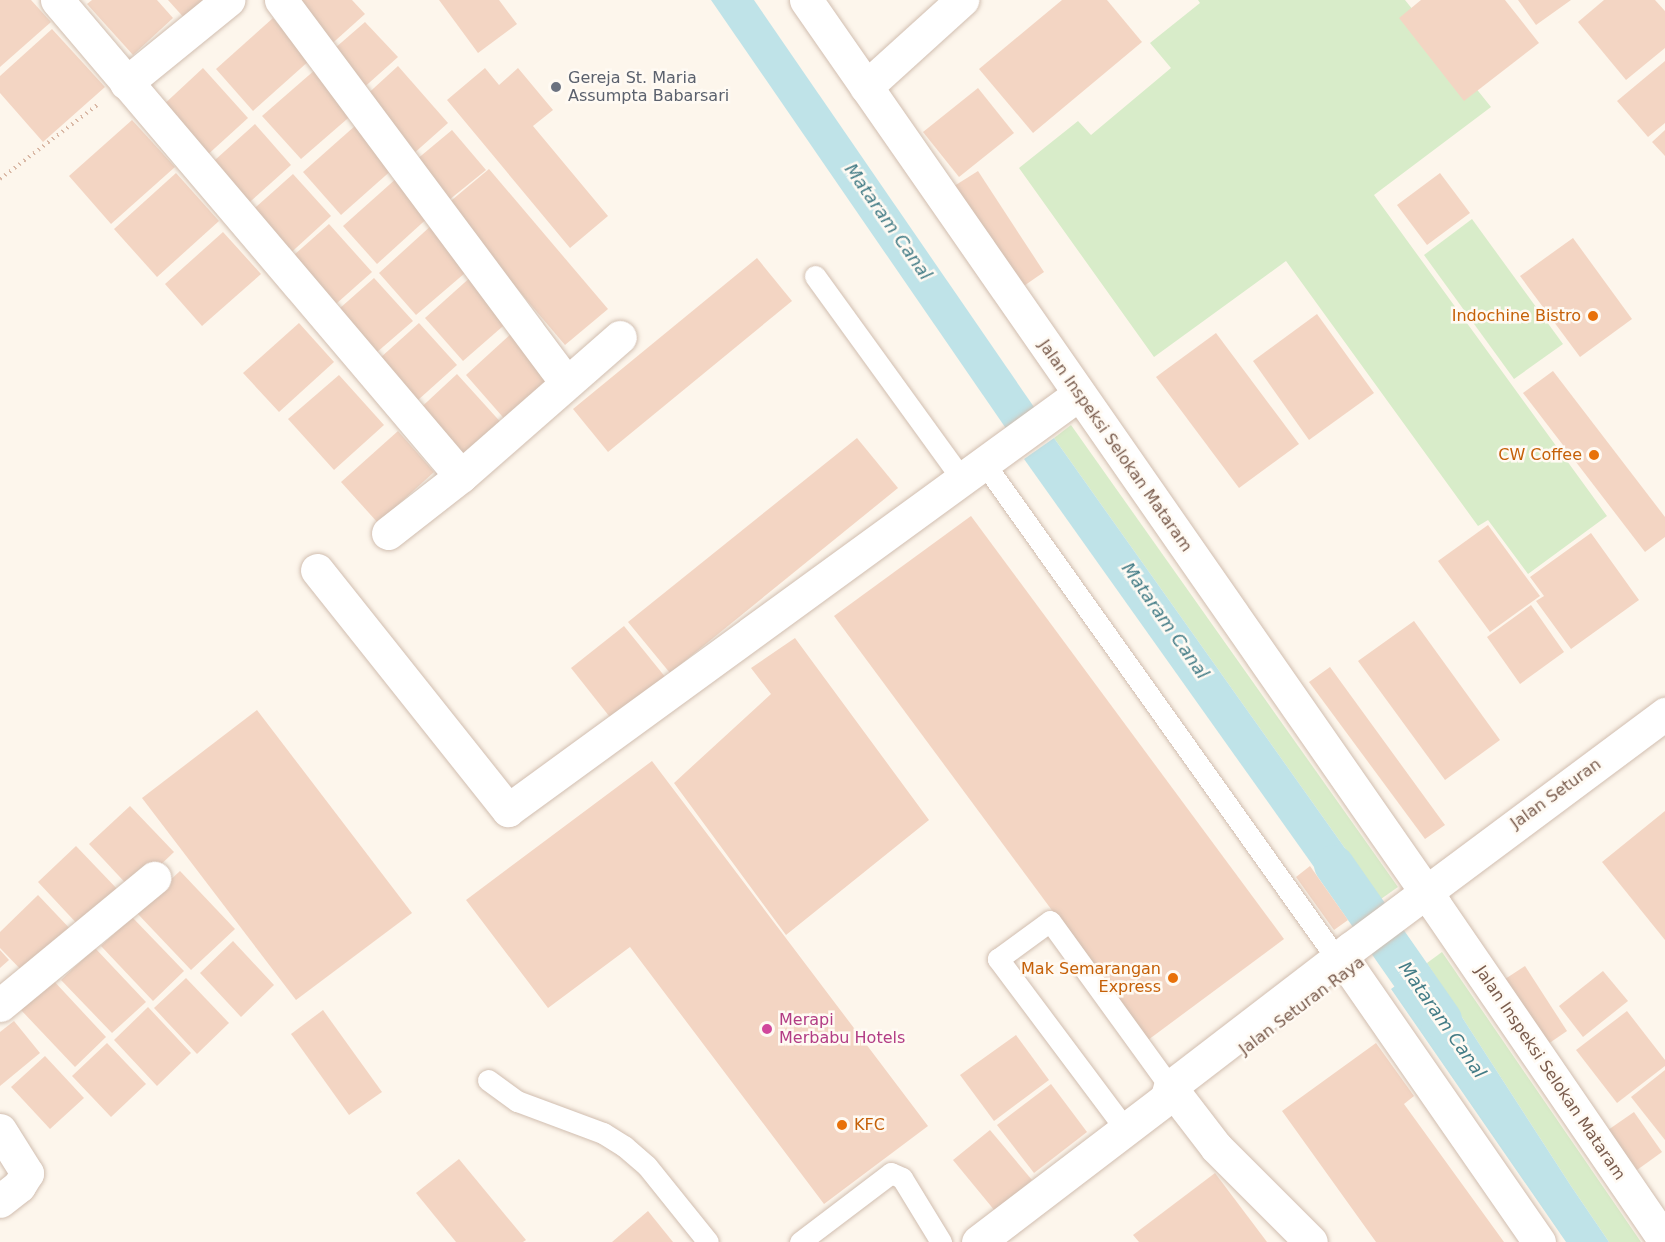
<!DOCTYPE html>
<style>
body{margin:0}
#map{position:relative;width:1665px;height:1242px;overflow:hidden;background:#fdf6ec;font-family:"DejaVu Sans",sans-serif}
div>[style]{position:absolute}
.green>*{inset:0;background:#d8ecc9}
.water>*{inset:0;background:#bfe3e8}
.canal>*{height:40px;margin:-20px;padding:0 20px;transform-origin:20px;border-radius:20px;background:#bfe3e8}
.building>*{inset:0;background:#f3d5c3}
.path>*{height:4px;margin-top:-2px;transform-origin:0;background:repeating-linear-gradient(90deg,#d9b8a5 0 1.5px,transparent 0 6px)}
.roads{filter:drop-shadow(0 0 2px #d1beb0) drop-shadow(0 0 2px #d1beb0)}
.service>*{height:21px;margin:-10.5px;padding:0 10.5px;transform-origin:10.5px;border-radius:10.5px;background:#fff}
.minor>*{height:33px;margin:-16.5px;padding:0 16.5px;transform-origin:16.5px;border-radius:16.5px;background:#fff}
.tertiary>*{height:33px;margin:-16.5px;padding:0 16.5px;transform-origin:16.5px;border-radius:16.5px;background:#fff}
.secondary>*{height:33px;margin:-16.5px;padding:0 16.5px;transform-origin:16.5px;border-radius:16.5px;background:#fff}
.dots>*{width:16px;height:16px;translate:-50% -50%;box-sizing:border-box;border:3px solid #fffaf3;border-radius:50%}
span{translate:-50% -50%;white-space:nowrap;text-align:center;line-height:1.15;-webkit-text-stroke:5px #fffaf3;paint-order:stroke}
.worship-label{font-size:16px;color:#5b616d}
.left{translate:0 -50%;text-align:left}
.food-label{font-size:16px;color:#c56008}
.right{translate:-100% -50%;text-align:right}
.street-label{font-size:16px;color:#7a5c4d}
.hotel-label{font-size:16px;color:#b23c85}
.water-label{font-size:18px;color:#437c86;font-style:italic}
</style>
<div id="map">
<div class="green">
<i style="clip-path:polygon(1198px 0,1405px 0,1491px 107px,1374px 195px,1607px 516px,1528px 574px,1488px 520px,1478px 526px,1286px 261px,1154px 357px,1019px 168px,1078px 121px,1091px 135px,1171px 68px,1150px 43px,1200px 3px)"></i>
<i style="clip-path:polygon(1472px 219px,1563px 344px,1514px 379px,1424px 255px)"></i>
<i style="clip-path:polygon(1071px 425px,1398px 887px,1381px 899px,1054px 438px)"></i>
<i style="clip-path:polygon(1442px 952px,1641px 1242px,1609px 1242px,1571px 1186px,1427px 963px)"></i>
</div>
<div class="water">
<i style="clip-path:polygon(711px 0,754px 0,1036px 410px,1007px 430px)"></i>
<i style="clip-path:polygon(1054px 438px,1381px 899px,1351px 919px,1024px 459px)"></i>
<i style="clip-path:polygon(1427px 963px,1571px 1186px,1609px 1242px,1566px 1242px,1391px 989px)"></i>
</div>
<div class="canal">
<i style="left:1334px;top:865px;width:189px;rotate:55.1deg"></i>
</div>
<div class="building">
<i style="clip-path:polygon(0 0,31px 0,51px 22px,0 67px)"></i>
<i style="clip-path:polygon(92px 0,157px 0,173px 18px,133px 55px,87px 4px)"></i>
<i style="clip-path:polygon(168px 0,209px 0,186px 20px)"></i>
<i style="clip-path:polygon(284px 0,352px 0,365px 14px,326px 49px)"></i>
<i style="clip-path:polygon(439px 0,499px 0,517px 24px,478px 53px)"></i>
<i style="clip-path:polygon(1062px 0,1107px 0,1142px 42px,1033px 133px,979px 69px)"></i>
<i style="clip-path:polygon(1421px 0,1505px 0,1539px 43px,1464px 101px,1399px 18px)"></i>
<i style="clip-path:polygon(1518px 0,1571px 0,1536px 25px)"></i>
<i style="clip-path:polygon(1604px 0,1655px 0,1665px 11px,1665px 48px,1626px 80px,1578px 22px)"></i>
<i style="clip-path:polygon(273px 18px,310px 60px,253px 111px,216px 69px)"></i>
<i style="clip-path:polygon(365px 22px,398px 57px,360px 91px,327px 55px)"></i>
<i style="clip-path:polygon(52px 29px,105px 87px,43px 142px,0 93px,0 76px)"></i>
<i style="clip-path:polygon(1665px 61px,1665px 123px,1648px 137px,1617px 101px)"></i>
<i style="clip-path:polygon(398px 66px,448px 123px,412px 155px,362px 99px)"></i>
<i style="clip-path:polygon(203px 68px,248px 118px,204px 158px,160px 108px)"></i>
<i style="clip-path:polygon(485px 68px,499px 85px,518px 68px,553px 110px,533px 126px,608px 216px,570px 248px,447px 100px)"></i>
<i style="clip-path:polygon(316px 69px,354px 113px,301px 159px,262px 116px)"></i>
<i style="clip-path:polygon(978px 88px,1014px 133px,959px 177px,923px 132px)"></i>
<i style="clip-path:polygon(132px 120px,175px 167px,111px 224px,69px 176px)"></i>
<i style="clip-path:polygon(255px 124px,291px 165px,242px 209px,205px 169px)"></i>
<i style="clip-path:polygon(356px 125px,394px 168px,341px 215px,303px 172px)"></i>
<i style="clip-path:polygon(452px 130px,486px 170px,449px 200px,416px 160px)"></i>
<i style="clip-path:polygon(1665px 130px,1665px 156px,1652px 142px)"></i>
<i style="clip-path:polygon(489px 169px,608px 309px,565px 345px,446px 205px)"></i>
<i style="clip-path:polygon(978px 171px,1044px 272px,1018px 290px,951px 188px)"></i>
<i style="clip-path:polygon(176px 173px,219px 221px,157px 277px,114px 229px)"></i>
<i style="clip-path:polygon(1440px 173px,1470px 213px,1427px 245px,1397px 205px)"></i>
<i style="clip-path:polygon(293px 174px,331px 216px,284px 259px,246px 216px)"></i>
<i style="clip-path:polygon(398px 177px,432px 214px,377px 264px,343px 226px)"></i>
<i style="clip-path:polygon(329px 224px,372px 272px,328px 311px,285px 263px)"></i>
<i style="clip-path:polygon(433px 224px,472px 267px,416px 315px,379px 273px)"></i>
<i style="clip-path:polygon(223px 232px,261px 274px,202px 326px,165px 284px)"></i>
<i style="clip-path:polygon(1573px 238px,1632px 319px,1580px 357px,1520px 276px)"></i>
<i style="clip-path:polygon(757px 258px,792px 301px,608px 452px,573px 409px)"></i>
<i style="clip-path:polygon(473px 275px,511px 319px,463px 361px,425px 318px)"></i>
<i style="clip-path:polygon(374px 278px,413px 321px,369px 359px,331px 316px)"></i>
<i style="clip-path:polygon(1317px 314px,1374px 393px,1309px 440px,1253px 361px)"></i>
<i style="clip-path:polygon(299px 323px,334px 362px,279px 412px,243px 373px)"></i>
<i style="clip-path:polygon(419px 323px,457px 365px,408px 409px,370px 367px)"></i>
<i style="clip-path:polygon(513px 332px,556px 381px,508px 423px,466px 375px)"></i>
<i style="clip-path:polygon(1216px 333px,1299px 444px,1239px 488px,1156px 377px)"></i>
<i style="clip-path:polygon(1553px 371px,1665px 517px,1665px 537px,1645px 552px,1523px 393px)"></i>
<i style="clip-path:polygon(457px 374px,505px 427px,461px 466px,414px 414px)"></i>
<i style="clip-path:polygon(339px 375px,384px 425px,334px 470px,288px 419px)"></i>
<i style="clip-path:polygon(398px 431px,434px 472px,378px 523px,341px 482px)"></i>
<i style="clip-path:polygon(857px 438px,898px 488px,670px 673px,628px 622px)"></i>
<i style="clip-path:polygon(971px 516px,1284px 939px,1148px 1040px,834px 616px)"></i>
<i style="clip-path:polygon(1488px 525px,1540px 596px,1490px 632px,1438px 561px)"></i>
<i style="clip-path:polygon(1591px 533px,1639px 600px,1571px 649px,1536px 601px,1544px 596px,1530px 577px)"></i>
<i style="clip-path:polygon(1531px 605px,1564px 652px,1520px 684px,1487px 637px)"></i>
<i style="clip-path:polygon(1414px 621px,1500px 740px,1445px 780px,1358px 661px)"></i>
<i style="clip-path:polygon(624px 626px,666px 678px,613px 721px,571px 668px)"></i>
<i style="clip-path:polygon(795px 638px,929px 820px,786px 935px,674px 783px,771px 694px,751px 668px)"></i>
<i style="clip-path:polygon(1330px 667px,1445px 825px,1425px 839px,1309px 682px)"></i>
<i style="clip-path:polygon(257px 710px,412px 913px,296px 1000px,142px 798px)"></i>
<i style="clip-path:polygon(652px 761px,928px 1126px,824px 1204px,630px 947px,548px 1008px,466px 900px)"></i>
<i style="clip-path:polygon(130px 806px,174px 852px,133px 891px,89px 844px)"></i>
<i style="clip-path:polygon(1665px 811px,1665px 940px,1602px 862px)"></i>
<i style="clip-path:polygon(76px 846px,120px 892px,82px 929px,38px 882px)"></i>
<i style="clip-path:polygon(1310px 866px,1348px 920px,1334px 930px,1296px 877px)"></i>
<i style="clip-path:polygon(180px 871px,235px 929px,191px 970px,136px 912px)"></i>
<i style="clip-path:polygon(38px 895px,74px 933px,28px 977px,0 948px,0 932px)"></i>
<i style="clip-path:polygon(132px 917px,184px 971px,153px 1001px,101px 946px)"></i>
<i style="clip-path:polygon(233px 941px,274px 985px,241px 1017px,200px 973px)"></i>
<i style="clip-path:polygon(95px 948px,146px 1002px,112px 1033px,61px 980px)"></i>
<i style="clip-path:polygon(0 950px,9px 960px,0 968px)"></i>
<i style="clip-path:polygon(1525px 966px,1567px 1031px,1545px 1046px,1502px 981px)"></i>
<i style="clip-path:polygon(1603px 971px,1628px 1001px,1583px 1037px,1559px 1006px)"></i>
<i style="clip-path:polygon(186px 978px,229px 1023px,197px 1054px,154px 1008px)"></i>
<i style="clip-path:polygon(52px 979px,106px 1037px,75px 1067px,21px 1010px)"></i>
<i style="clip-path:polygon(148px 1007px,191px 1053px,157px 1086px,114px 1040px)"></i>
<i style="clip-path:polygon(323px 1010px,382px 1092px,349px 1115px,291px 1034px)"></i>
<i style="clip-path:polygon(1627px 1011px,1665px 1060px,1665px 1066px,1617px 1103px,1576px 1050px)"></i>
<i style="clip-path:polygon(14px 1021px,40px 1053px,0 1086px,0 1032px)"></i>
<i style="clip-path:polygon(1016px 1035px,1049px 1080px,994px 1121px,960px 1075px)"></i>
<i style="clip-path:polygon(107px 1043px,146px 1084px,111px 1117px,72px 1076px)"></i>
<i style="clip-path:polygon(1376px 1043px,1414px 1096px,1404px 1104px,1504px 1242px,1376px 1242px,1282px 1111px)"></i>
<i style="clip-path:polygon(45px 1056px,84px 1098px,50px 1129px,11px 1087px)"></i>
<i style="clip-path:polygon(1665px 1070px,1665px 1140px,1631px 1097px)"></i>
<i style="clip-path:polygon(1051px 1084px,1087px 1132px,1034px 1173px,997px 1125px)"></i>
<i style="clip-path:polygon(1634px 1112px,1662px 1152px,1637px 1170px,1608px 1130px)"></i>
<i style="clip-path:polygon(990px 1130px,1032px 1180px,995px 1211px,953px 1160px)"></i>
<i style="clip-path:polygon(459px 1159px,526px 1240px,523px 1242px,456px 1242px,416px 1193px)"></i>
<i style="clip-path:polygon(1215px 1173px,1267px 1242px,1139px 1242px,1133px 1235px)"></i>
<i style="clip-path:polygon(648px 1211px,673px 1242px,612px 1242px)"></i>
</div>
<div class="path">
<i style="left:0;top:179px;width:122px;rotate:-37.3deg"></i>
</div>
<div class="roads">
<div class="service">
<i style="left:815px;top:276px;width:251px;rotate:54.1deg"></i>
<i style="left:984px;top:463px;width:609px;rotate:54.56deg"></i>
<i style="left:488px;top:1080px;width:36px;rotate:36deg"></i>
<i style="left:517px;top:1101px;width:92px;rotate:20.4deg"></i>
<i style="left:603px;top:1133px;width:25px;rotate:32deg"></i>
<i style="left:624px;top:1146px;width:30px;rotate:41deg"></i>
<i style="left:647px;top:1166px;width:97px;rotate:51.2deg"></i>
<i style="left:1126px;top:1130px;width:214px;rotate:-126.8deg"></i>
<i style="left:998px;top:959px;width:64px;rotate:-36.2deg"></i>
<i style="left:1050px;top:921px;width:205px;rotate:54.1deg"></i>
<i style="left:800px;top:1242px;width:114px;rotate:-37.2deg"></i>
<i style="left:891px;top:1173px;width:12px;rotate:24deg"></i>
<i style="left:902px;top:1178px;width:75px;rotate:58.6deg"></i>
</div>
<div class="minor">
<i style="left:57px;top:0;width:624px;rotate:49.68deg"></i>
<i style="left:281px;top:0;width:477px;rotate:53.3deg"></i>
<i style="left:126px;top:83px;width:132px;rotate:-39.1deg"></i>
<i style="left:866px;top:87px;width:130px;rotate:-42.2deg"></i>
<i style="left:388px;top:533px;width:93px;rotate:-38deg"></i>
<i style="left:461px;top:476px;width:211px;rotate:-41.2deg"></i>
<i style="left:317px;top:570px;width:307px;rotate:51.5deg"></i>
<i style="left:508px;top:810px;width:706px;rotate:-36.08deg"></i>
<i style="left:1350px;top:969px;width:332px;rotate:55.3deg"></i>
<i style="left:0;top:1005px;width:200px;rotate:-39.5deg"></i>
<i style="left:1170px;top:1087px;width:76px;rotate:52.5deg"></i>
<i style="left:1216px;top:1147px;width:134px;rotate:45deg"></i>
<i style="left:0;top:1130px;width:51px;rotate:57.9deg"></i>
<i style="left:27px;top:1173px;width:15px;rotate:122deg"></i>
<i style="left:19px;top:1186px;width:24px;rotate:142deg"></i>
</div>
<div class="tertiary">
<i style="left:806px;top:0;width:1102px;rotate:55.2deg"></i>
</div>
<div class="secondary">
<i style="left:1435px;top:905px;width:407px;rotate:55.6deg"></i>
<i style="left:978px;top:1242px;width:236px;rotate:-37.3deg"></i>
<i style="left:1166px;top:1099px;width:13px;rotate:-72deg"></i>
<i style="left:1170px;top:1087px;width:228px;rotate:-37.5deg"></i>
<i style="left:1351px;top:948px;width:392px;rotate:-36.7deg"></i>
</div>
</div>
<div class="dots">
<i style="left:556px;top:87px;background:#6b7280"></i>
<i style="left:1593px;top:316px;background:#e8710a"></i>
<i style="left:1594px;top:455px;background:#e8710a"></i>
<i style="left:1173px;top:978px;background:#e8710a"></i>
<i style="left:767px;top:1029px;background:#d1479c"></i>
<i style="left:842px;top:1125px;background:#e8710a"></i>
</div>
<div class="worship-label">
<span class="left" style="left:568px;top:87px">Gereja St. Maria<br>Assumpta Babarsari</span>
</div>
<div class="food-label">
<span class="right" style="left:1581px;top:316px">Indochine Bistro</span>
<span class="right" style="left:1582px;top:455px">CW Coffee</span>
<span class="right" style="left:1161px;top:978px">Mak Semarangan<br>Express</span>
<span class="left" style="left:854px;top:1125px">KFC</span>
</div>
<div class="street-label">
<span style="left:1115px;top:446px;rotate:55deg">Jalan Inspeksi Selokan Mataram</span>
<span style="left:1556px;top:794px;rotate:-36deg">Jalan Seturan</span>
<span style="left:1302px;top:1006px;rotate:-37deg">Jalan Seturan Raya</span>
<span style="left:1550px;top:1073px;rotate:56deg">Jalan Inspeksi Selokan Mataram</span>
</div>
<div class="hotel-label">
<span class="left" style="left:779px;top:1029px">Merapi<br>Merbabu Hotels</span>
</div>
<div class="water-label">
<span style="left:888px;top:222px;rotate:55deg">Mataram Canal</span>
<span style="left:1165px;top:621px;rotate:55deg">Mataram Canal</span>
<span style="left:1442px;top:1020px;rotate:55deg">Mataram Canal</span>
</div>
</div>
